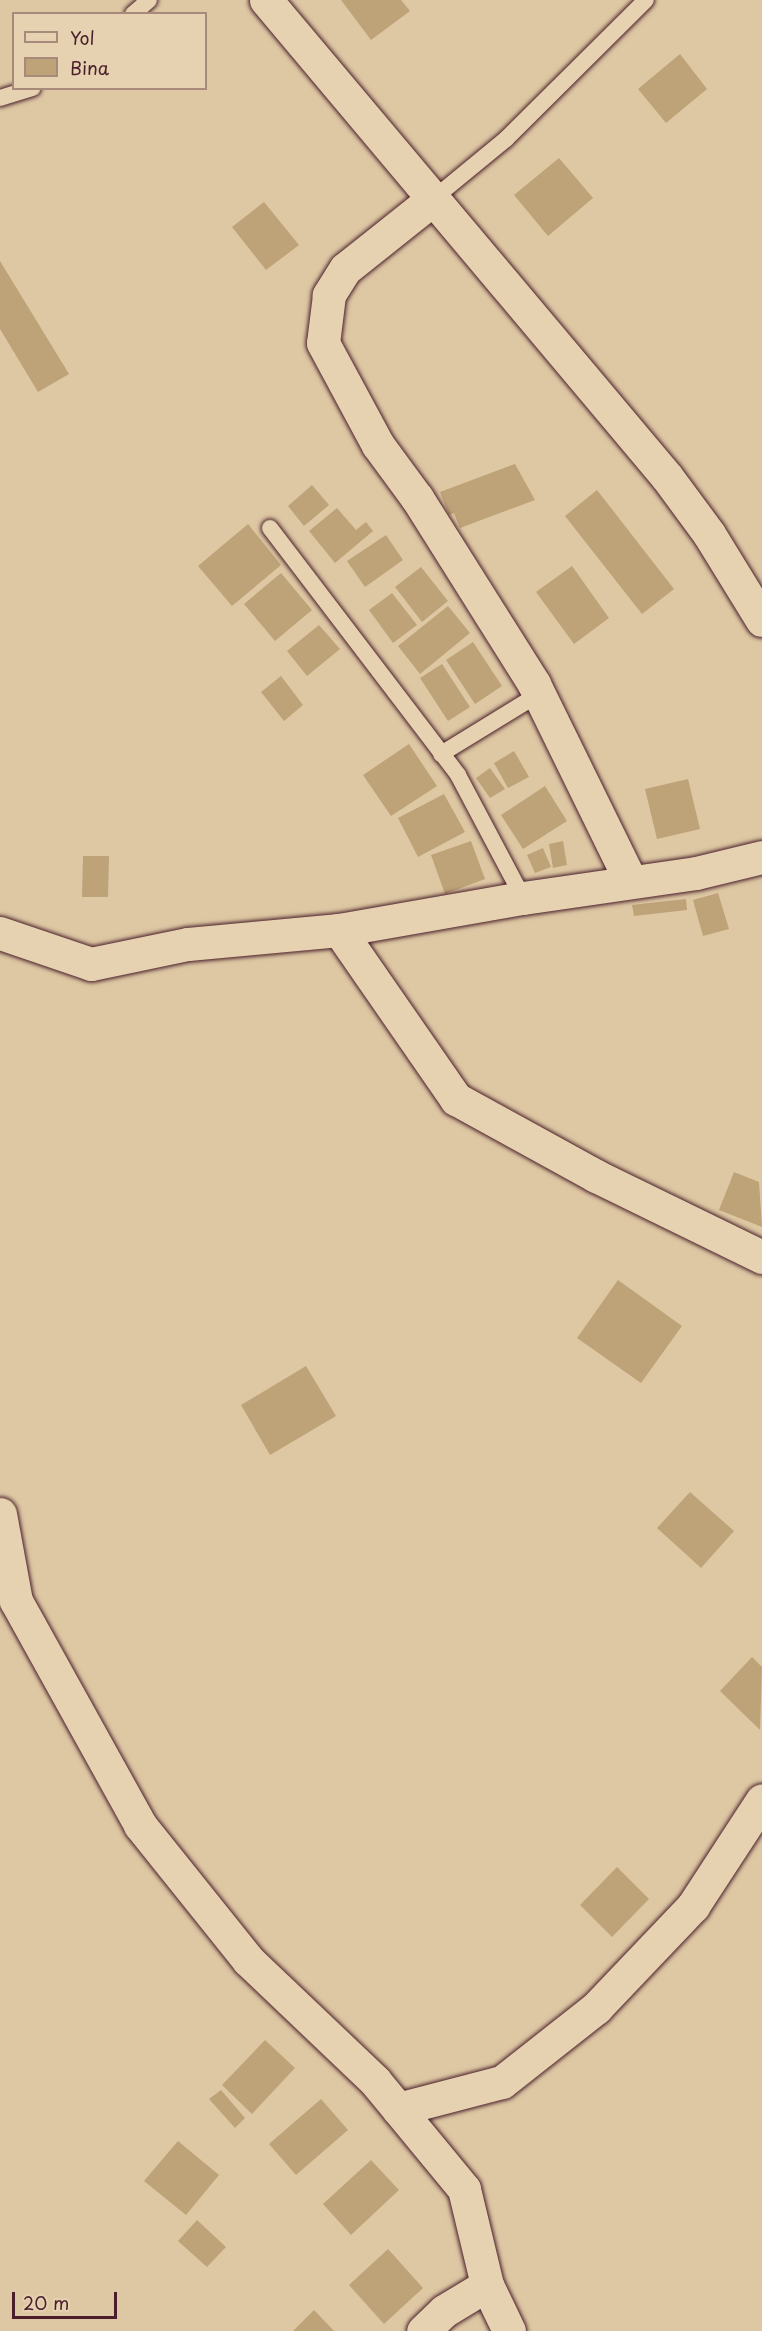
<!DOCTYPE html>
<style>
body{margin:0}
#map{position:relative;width:762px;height:2331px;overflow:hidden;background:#dec8a3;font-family:"Playpen Sans",sans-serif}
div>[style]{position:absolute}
.building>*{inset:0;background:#bea278}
.roads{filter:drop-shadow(0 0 2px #4a1f2b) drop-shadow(0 0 2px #4a1f2b)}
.lane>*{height:16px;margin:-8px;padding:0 8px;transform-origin:8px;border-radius:8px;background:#e6d2b1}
.street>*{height:33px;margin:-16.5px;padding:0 16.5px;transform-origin:16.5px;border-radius:16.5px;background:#e6d2b1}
span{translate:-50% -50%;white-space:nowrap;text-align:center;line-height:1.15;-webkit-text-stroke:6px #e6d2b1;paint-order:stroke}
.legend{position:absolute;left:12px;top:12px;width:195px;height:78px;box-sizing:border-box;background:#e6d2b1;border:2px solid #a88a7b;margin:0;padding:8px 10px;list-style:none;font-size:18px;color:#4a1f2b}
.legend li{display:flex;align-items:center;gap:12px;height:30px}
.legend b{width:30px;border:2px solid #a88a7b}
.scale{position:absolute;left:12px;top:2292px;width:105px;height:27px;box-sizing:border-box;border:3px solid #4a1f2b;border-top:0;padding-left:8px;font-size:18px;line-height:21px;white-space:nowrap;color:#4a1f2b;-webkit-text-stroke:4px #e6d2b1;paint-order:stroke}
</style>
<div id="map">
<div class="building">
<i style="clip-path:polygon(341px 0,401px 0,410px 11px,371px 40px)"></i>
<i style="clip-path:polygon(680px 54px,707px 89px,666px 123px,638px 89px)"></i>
<i style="clip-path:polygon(559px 158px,593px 198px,548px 236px,514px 195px)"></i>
<i style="clip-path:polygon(264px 202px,299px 245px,266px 270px,232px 227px)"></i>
<i style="clip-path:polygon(0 261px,69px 374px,38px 392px,0 329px)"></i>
<i style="clip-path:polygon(515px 464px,535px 500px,460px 528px,454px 513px,449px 515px,440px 492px)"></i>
<i style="clip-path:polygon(312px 485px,329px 505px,304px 526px,288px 506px)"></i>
<i style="clip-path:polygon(597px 490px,674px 589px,642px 614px,565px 516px)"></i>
<i style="clip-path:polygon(337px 508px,356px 530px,366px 522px,373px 531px,335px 563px,309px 531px)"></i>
<i style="clip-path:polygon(248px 524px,281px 565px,232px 606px,198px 566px)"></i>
<i style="clip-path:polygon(386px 535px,403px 560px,365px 587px,347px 561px)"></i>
<i style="clip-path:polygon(572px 566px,609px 618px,574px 644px,536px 592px)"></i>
<i style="clip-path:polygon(421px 567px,448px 601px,422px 622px,395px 587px)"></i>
<i style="clip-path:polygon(281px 573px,312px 610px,275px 641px,244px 604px)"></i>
<i style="clip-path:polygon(392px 593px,417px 625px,393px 643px,369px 610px)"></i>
<i style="clip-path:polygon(448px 606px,470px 633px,420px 674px,398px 646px)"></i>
<i style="clip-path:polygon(319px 625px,340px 649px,307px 676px,287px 651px)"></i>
<i style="clip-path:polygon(473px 642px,502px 686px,475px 704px,446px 660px)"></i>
<i style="clip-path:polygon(442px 664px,470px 707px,448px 721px,420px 678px)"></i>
<i style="clip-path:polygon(281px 676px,303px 705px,284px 721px,261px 692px)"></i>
<i style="clip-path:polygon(409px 744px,437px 786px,391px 816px,363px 775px)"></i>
<i style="clip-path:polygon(514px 751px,529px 777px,508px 788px,494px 763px)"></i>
<i style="clip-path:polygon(490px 768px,505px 789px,490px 798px,476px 778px)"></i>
<i style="clip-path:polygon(688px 779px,700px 829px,657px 839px,645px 789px)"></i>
<i style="clip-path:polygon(545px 786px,567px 821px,523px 849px,501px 815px)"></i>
<i style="clip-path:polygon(444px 794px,465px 832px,418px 857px,398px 818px)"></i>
<i style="clip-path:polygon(471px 841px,485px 879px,445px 894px,431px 855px)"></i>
<i style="clip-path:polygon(563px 841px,567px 865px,553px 868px,549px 844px)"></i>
<i style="clip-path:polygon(543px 848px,551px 867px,535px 873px,527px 855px)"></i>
<i style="clip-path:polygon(83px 856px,109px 856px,108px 897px,82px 897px)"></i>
<i style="clip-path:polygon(718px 893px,729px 929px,703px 936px,693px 900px)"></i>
<i style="clip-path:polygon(686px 899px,687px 910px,634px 916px,632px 905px)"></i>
<i style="clip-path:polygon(734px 1172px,759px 1182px,762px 1227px,719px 1210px)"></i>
<i style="clip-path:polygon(618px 1280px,682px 1326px,641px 1383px,577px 1338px)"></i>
<i style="clip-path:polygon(306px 1366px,336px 1416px,270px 1455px,241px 1405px)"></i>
<i style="clip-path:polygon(690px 1492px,734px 1531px,701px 1568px,657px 1528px)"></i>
<i style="clip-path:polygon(752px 1657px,762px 1667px,760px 1730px,720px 1691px)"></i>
<i style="clip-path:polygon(617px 1867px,649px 1899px,612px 1937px,580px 1905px)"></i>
<i style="clip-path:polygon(265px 2040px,295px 2068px,252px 2114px,222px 2085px)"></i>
<i style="clip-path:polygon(221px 2090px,245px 2118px,235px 2128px,209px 2099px)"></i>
<i style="clip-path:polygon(321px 2099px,348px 2130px,296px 2175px,269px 2144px)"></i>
<i style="clip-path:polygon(178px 2141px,219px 2175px,186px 2215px,144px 2181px)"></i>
<i style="clip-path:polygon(371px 2160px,399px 2190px,351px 2235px,323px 2204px)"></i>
<i style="clip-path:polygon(197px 2220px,226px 2247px,207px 2267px,178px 2241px)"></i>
<i style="clip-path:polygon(388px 2249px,423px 2288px,384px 2324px,349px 2285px)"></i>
<i style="clip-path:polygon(314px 2310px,334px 2331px,293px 2331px)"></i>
</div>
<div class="roads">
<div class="lane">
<i style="left:133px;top:14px;width:21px;rotate:-41deg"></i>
<i style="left:0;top:98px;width:34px;rotate:-17deg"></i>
<i style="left:433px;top:199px;width:94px;rotate:-39.4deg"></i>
<i style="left:506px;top:139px;width:197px;rotate:-44.8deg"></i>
<i style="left:270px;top:528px;width:310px;rotate:52.7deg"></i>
<i style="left:458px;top:775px;width:139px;rotate:62.1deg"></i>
<i style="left:441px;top:754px;width:115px;rotate:-31.5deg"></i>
</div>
<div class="street">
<i style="left:266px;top:0;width:623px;rotate:49.95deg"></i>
<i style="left:667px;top:477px;width:71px;rotate:53.6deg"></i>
<i style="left:709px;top:534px;width:101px;rotate:58.4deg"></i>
<i style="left:433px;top:199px;width:112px;rotate:141.5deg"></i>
<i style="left:345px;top:269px;width:31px;rotate:122deg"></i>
<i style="left:329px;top:295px;width:48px;rotate:97.1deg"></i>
<i style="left:323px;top:343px;width:116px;rotate:61.7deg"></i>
<i style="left:378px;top:445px;width:66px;rotate:53.7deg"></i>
<i style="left:417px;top:498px;width:220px;rotate:57.8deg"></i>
<i style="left:534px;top:684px;width:220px;rotate:63.9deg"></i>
<i style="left:339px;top:930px;width:206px;rotate:55.3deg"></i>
<i style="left:456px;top:1099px;width:160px;rotate:28.8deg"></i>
<i style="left:596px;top:1176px;width:185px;rotate:26deg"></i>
<i style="left:0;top:933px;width:96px;rotate:18.8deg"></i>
<i style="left:91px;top:964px;width:99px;rotate:-11.7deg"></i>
<i style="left:188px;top:944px;width:152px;rotate:-5.3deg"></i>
<i style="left:339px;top:930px;width:187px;rotate:-9.9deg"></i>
<i style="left:523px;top:898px;width:175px;rotate:-8.2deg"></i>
<i style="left:696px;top:873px;width:68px;rotate:-13.6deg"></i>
<i style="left:0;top:1514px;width:88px;rotate:79.6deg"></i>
<i style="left:16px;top:1601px;width:256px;rotate:61deg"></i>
<i style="left:140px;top:1825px;width:173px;rotate:51.3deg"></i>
<i style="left:248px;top:1960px;width:175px;rotate:43.6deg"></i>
<i style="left:375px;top:2081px;width:140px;rotate:50.5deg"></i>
<i style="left:464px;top:2189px;width:99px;rotate:76.5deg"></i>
<i style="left:487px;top:2285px;width:50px;rotate:148.8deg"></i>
<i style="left:444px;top:2311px;width:29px;rotate:136deg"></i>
<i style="left:398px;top:2109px;width:107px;rotate:-14.6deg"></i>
<i style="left:502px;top:2082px;width:120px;rotate:-38.2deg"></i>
<i style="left:596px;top:2008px;width:141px;rotate:-46.4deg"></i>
<i style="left:693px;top:1906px;width:126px;rotate:-56.9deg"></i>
<i style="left:487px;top:2285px;width:51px;rotate:64.4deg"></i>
</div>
</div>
<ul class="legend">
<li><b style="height:8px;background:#e6d2b1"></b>Yol</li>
<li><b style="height:16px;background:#bea278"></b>Bina</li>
</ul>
<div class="scale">20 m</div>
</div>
